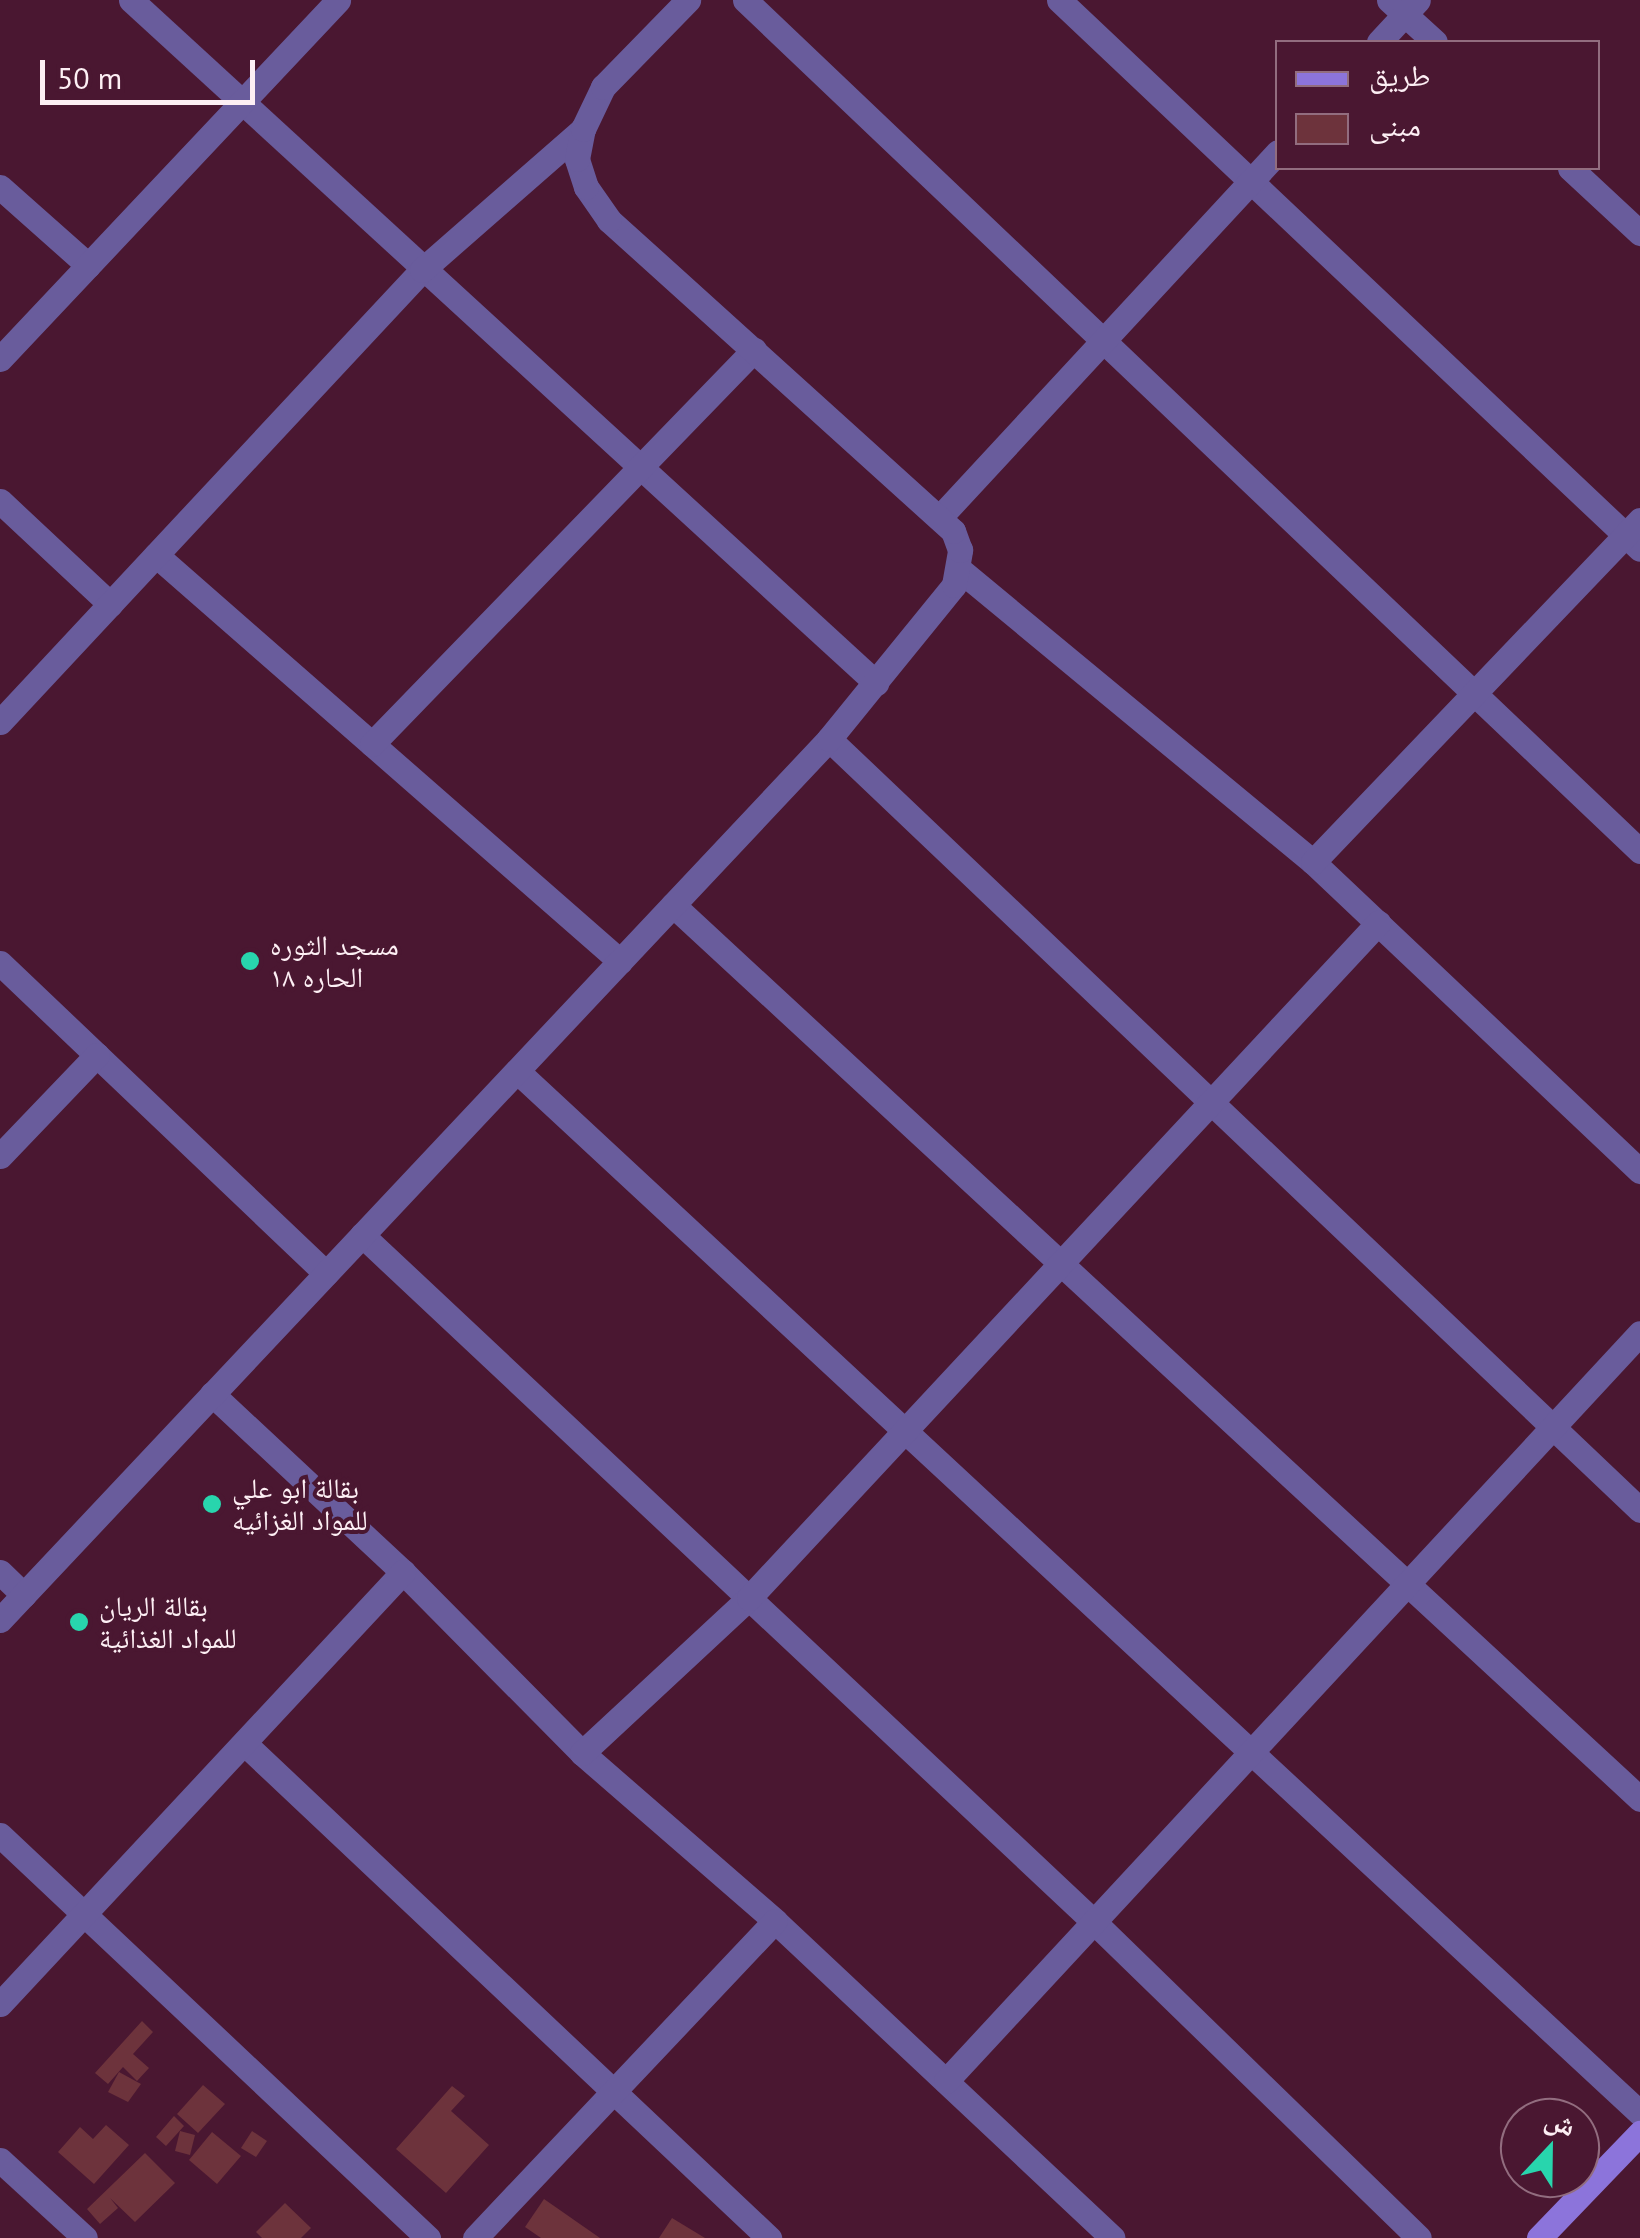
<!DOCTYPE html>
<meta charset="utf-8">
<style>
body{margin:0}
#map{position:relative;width:1640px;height:2238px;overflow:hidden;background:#4a1731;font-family:"PT Sans","Noto Naskh Arabic",sans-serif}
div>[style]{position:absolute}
.building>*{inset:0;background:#6d333c}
.street>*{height:25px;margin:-12.5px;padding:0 12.5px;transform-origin:12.5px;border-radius:12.5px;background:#695c9c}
.secondary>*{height:25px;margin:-12.5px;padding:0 12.5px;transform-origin:12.5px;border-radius:12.5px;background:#8c74db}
.dots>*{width:28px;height:28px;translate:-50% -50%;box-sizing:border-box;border:5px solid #4a1731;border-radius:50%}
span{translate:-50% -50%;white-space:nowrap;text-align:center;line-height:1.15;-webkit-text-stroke:8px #4a1731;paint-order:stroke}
.poi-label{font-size:28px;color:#fdeff4}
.left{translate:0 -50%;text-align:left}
.legend{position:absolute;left:1275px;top:40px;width:325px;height:130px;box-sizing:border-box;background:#4a1731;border:2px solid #926d7f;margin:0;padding:12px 18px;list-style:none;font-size:30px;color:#fdeff4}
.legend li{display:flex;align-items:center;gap:20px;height:50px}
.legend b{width:50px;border:2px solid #926d7f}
.north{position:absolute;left:1500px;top:2098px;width:100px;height:100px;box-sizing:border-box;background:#4a1731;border:2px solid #926d7f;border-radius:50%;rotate:22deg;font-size:28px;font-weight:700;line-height:40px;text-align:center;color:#fdeff4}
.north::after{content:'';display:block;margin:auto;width:35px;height:45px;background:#28d5ad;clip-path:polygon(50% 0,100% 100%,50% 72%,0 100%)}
.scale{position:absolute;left:40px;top:60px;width:215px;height:45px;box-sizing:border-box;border:5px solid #fdeff4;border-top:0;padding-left:12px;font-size:30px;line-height:35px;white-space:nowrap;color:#fdeff4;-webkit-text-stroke:8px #4a1731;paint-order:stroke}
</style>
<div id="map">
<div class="building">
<i style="clip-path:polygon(142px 2021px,153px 2032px,133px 2054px,149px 2068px,137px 2081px,123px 2067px,108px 2084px,95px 2073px)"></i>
<i style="clip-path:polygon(119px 2072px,141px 2084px,128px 2102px,108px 2092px)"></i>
<i style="clip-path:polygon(203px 2085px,225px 2104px,198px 2133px,177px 2114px)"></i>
<i style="clip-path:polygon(452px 2086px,465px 2096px,451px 2111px,489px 2145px,446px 2193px,396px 2149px)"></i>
<i style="clip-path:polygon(174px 2116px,184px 2126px,166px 2146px,156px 2137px)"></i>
<i style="clip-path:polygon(106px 2125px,129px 2145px,94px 2184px,58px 2152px,80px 2127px,93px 2139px)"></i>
<i style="clip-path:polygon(180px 2131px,195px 2135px,190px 2155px,175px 2151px)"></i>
<i style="clip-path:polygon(252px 2131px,267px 2141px,256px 2157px,241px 2148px)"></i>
<i style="clip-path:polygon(212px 2132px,241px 2156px,217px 2184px,189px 2160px)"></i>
<i style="clip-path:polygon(145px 2153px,175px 2183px,135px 2222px,110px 2198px,118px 2208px,100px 2224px,87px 2209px)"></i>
<i style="clip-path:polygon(544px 2199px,600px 2238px,541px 2238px,525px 2227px)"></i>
<i style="clip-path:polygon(285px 2203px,311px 2228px,301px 2238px,262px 2238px,256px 2232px)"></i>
<i style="clip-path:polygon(672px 2218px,705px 2238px,659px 2238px)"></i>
</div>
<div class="street">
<i style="left:131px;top:0;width:1011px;rotate:42.51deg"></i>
<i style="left:745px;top:0;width:1235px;rotate:43.56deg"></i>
<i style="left:1059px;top:0;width:799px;rotate:43.38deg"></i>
<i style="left:1389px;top:0;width:62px;rotate:42.4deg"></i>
<i style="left:1379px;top:42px;width:57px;rotate:-47.1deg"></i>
<i style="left:1570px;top:168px;width:96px;rotate:42.9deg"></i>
<i style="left:0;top:187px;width:118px;rotate:41.6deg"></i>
<i style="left:0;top:359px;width:493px;rotate:-46.7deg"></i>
<i style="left:0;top:501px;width:151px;rotate:43.1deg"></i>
<i style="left:940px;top:517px;width:497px;rotate:-47.2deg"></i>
<i style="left:156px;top:555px;width:617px;rotate:41.19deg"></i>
<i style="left:960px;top:570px;width:458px;rotate:39.6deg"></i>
<i style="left:1313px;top:862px;width:450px;rotate:43.4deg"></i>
<i style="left:0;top:722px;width:618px;rotate:-46.97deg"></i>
<i style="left:422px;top:270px;width:214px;rotate:-41.2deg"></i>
<i style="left:829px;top:739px;width:1119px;rotate:43.55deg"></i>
<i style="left:372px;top:744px;width:549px;rotate:-45.89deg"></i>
<i style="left:1313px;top:862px;width:473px;rotate:-46.3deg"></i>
<i style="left:673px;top:905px;width:1317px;rotate:42.75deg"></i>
<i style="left:0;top:963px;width:450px;rotate:43.6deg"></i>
<i style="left:517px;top:1071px;width:1532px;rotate:42.86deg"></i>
<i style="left:0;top:1156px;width:140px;rotate:-46.2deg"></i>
<i style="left:362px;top:1235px;width:1004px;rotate:43.18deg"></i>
<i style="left:1094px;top:1922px;width:453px;rotate:44.2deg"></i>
<i style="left:212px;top:1394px;width:261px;rotate:43deg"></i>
<i style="left:403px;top:1572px;width:255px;rotate:45.3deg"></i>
<i style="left:582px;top:1753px;width:256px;rotate:41deg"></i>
<i style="left:775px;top:1921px;width:463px;rotate:43.2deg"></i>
<i style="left:0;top:1572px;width:33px;rotate:44deg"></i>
<i style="left:0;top:1620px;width:1210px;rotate:-46.74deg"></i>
<i style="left:829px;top:739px;width:198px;rotate:-50.9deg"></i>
<i style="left:954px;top:585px;width:36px;rotate:-80deg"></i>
<i style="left:960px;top:550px;width:20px;rotate:-110deg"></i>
<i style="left:953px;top:531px;width:464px;rotate:-137.9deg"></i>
<i style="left:609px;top:220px;width:40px;rotate:-124.9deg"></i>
<i style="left:586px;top:187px;width:29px;rotate:-108deg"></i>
<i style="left:577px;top:159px;width:31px;rotate:-79deg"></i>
<i style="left:583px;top:129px;width:47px;rotate:-64.5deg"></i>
<i style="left:603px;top:87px;width:122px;rotate:-45.7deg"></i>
<i style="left:244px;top:1743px;width:722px;rotate:43.32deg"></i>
<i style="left:582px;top:1753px;width:228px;rotate:-42.9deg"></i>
<i style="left:749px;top:1598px;width:923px;rotate:-47.02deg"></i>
<i style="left:0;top:1835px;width:588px;rotate:43.28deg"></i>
<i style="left:0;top:2004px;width:591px;rotate:-46.99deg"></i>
<i style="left:946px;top:2081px;width:1020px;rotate:-47.14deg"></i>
<i style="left:0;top:2160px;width:115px;rotate:42.5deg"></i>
<i style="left:475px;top:2238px;width:436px;rotate:-46.6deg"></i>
</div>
<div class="secondary">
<i style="left:1539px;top:2238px;width:146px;rotate:-46.1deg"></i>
</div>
<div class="dots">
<i style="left:250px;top:961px;background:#28d5ad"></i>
<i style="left:212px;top:1504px;background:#28d5ad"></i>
<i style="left:79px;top:1622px;background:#28d5ad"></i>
</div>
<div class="poi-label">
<span class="left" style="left:270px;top:961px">مسجد الثوره<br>الحاره ١٨</span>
<span class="left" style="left:232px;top:1504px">بقالة ابو علي<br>للمواد الغزائيه</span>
<span class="left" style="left:99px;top:1622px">بقالة الريان<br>للمواد الغذائية</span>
</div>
<ul class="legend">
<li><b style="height:12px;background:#8c74db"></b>طريق</li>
<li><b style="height:28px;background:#6d333c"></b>مبنى</li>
</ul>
<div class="north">ش</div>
<div class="scale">50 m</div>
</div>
